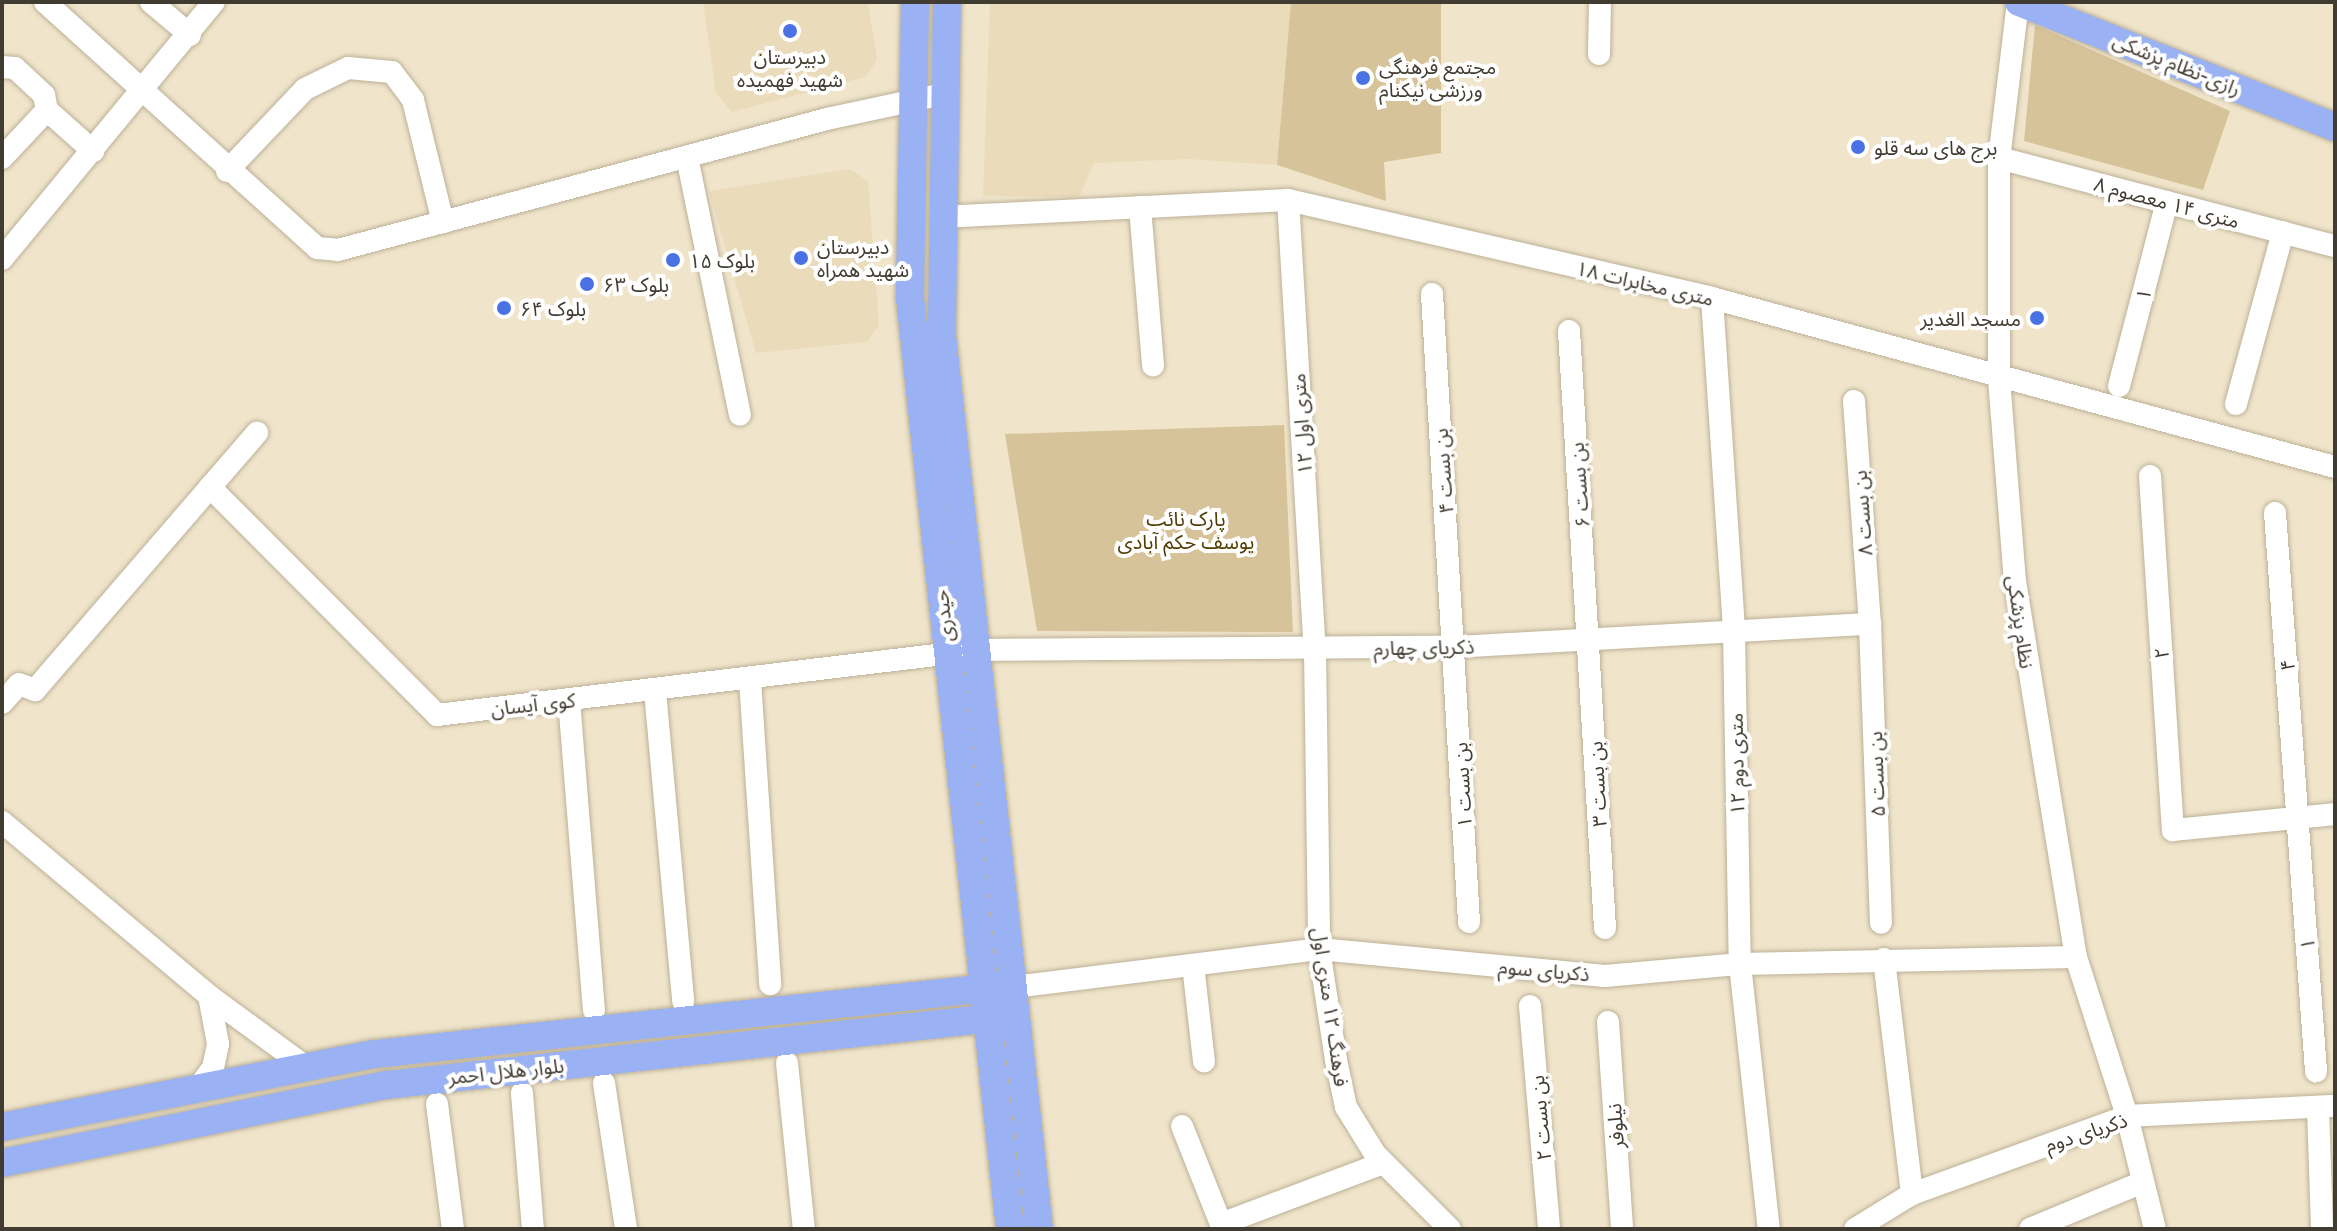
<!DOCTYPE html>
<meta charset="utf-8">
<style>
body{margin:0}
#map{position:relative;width:2337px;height:1231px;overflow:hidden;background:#f0e5cb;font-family:"Golos Text","Noto Sans Arabic",sans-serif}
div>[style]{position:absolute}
.built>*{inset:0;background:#eadbba}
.green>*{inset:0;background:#d7c399}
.roads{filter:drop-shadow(0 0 2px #bcb198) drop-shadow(0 0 2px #bcb198)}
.minor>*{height:22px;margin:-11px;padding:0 11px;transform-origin:11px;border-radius:11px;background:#fff}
.major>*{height:28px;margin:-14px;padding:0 14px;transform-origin:14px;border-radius:14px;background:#9ab2f4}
.dots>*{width:22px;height:22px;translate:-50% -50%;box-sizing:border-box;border:4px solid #fff;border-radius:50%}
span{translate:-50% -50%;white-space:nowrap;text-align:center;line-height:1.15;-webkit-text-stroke:8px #fff;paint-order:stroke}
.poi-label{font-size:20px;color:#413c32}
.left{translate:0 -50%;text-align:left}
.right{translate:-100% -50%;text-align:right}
.street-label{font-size:20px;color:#413c32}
.park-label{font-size:20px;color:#513c02}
.frame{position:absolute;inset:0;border:4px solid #413c32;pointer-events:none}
</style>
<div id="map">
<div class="built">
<i style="clip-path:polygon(703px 2px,868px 2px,877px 60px,865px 77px,732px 112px,716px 93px)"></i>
<i style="clip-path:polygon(990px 2px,1291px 2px,1277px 165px,1189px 159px,1094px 163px,1079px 197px,983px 196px)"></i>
<i style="clip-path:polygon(850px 169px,868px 181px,879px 325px,867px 342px,756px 353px,709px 191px)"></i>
</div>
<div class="green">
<i style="clip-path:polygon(1291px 2px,1441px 2px,1441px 153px,1384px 162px,1386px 201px,1277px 165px)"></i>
<i style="clip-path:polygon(2035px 25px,2230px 111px,2203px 190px,2024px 141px)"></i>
<i style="clip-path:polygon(1284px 425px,1293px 632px,1037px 631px,1005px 434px)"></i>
</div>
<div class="roads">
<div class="minor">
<i style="left:45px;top:2px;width:367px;rotate:42.1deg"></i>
<i style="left:317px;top:248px;width:21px;rotate:5deg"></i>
<i style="left:338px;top:250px;width:506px;rotate:-15deg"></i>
<i style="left:827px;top:119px;width:120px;rotate:-12.1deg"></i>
<i style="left:151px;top:2px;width:51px;rotate:40.2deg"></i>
<i style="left:2018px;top:2px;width:157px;rotate:96.9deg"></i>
<i style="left:1999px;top:158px;width:221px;rotate:90deg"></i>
<i style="left:1999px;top:379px;width:203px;rotate:85.5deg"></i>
<i style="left:2015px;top:581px;width:381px;rotate:80.8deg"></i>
<i style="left:2076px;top:957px;width:167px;rotate:72.2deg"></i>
<i style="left:2127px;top:1116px;width:116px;rotate:76.1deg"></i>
<i style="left:1599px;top:54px;width:52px;rotate:-88.9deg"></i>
<i style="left:2px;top:67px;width:13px;rotate:4deg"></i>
<i style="left:15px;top:68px;width:40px;rotate:43deg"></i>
<i style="left:44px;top:95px;width:15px;rotate:79deg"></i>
<i style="left:47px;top:110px;width:62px;rotate:41.7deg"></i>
<i style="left:687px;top:157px;width:263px;rotate:78.4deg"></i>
<i style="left:2px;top:158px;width:66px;rotate:-46.8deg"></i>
<i style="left:1999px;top:158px;width:347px;rotate:14.7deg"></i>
<i style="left:227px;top:171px;width:113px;rotate:-46.4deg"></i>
<i style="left:305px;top:89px;width:48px;rotate:-26deg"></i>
<i style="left:348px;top:68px;width:44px;rotate:5.2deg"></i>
<i style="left:392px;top:72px;width:35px;rotate:53deg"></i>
<i style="left:413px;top:100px;width:126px;rotate:76.2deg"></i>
<i style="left:1288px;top:200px;width:450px;rotate:86.6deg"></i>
<i style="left:1315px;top:649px;width:300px;rotate:89.2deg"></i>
<i style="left:1319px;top:949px;width:112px;rotate:81.3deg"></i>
<i style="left:1336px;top:1060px;width:48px;rotate:78deg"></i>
<i style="left:1346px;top:1107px;width:55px;rotate:58.3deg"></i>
<i style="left:1375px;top:1154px;width:106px;rotate:45deg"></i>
<i style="left:1140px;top:207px;width:159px;rotate:85.3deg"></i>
<i style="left:941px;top:217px;width:347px;rotate:-2.8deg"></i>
<i style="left:1288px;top:200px;width:435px;rotate:13deg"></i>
<i style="left:1712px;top:298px;width:646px;rotate:15.18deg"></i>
<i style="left:2px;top:259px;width:333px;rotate:-50.5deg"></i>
<i style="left:1432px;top:294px;width:629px;rotate:86.63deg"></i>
<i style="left:1712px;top:298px;width:335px;rotate:86.2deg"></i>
<i style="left:1734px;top:632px;width:332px;rotate:89deg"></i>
<i style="left:1740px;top:964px;width:267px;rotate:83.8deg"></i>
<i style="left:1569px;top:331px;width:598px;rotate:86.55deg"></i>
<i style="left:2119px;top:386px;width:190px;rotate:-75.4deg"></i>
<i style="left:1854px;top:401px;width:224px;rotate:85.9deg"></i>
<i style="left:1870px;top:624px;width:299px;rotate:87.9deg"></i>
<i style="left:2236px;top:404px;width:178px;rotate:-74.7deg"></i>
<i style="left:2150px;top:476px;width:355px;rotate:86.3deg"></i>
<i style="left:2173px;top:830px;width:163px;rotate:-5.6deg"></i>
<i style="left:210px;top:487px;width:322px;rotate:45.1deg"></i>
<i style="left:437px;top:715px;width:544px;rotate:-6.86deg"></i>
<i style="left:977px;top:650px;width:477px;rotate:-0.4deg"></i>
<i style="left:1454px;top:647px;width:417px;rotate:-3.2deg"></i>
<i style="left:2275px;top:513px;width:560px;rotate:85.8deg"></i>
<i style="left:750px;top:680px;width:305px;rotate:86.2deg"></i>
<i style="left:655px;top:691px;width:311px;rotate:84.8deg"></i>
<i style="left:569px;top:700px;width:311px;rotate:85.4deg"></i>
<i style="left:2px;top:703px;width:25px;rotate:-48deg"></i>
<i style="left:19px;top:684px;width:17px;rotate:21deg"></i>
<i style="left:35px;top:690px;width:340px;rotate:-49.2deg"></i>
<i style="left:2px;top:822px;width:270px;rotate:40deg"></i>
<i style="left:1884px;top:959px;width:237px;rotate:83.2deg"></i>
<i style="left:1193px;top:965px;width:97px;rotate:83.5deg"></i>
<i style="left:1014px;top:987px;width:307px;rotate:-7.1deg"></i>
<i style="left:1319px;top:949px;width:287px;rotate:5.4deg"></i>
<i style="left:1605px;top:976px;width:136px;rotate:-5.1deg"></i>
<i style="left:1740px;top:964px;width:336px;rotate:-1.2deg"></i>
<i style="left:1530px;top:1006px;width:224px;rotate:85.1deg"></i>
<i style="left:1608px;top:1022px;width:207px;rotate:86.1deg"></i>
<i style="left:787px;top:1063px;width:167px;rotate:84.2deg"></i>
<i style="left:604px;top:1083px;width:148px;rotate:81.4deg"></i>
<i style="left:197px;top:1089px;width:26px;rotate:-53deg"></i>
<i style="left:213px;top:1068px;width:25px;rotate:-78deg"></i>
<i style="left:218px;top:1044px;width:49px;rotate:-100.6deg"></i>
<i style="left:209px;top:996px;width:120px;rotate:36.2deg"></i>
<i style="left:522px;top:1093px;width:136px;rotate:85.4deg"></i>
<i style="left:437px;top:1104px;width:126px;rotate:82.7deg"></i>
<i style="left:2318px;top:1107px;width:122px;rotate:88.1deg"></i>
<i style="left:1182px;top:1126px;width:111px;rotate:68.3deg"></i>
<i style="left:1221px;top:1224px;width:173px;rotate:-20.6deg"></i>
<i style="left:1855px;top:1229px;width:67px;rotate:-31.6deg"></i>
<i style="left:1912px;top:1194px;width:229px;rotate:-19.9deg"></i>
<i style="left:2127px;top:1116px;width:208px;rotate:-2.8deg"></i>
<i style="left:2030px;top:1229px;width:122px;rotate:-22.6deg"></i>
</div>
<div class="major">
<i style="left:915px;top:2px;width:296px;rotate:91deg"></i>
<i style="left:910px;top:298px;width:936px;rotate:83.87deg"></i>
<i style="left:947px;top:2px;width:333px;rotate:90.9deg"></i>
<i style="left:942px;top:335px;width:899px;rotate:83.81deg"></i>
<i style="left:2019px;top:2px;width:340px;rotate:21.6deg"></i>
<i style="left:2px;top:1127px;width:380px;rotate:-11.1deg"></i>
<i style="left:375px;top:1054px;width:626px;rotate:-6.15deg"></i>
<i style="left:2px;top:1163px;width:393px;rotate:-11.5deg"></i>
<i style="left:387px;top:1085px;width:619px;rotate:-6.31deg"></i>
</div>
</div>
<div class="dots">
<i style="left:790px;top:31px;background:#4a72e5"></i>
<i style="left:1363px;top:78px;background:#4a72e5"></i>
<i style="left:1858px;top:147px;background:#4a72e5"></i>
<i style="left:801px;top:258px;background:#4a72e5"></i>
<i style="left:673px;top:260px;background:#4a72e5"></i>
<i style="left:587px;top:284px;background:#4a72e5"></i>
<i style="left:504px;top:308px;background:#4a72e5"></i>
<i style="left:2037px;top:318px;background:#4a72e5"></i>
</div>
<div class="poi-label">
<span style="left:790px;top:68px">دبیرستان<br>شهید فهمیده</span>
<span class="left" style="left:1379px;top:78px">مجتمع فرهنگی<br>ورزشی نیکنام</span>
<span class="left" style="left:1874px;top:147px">برج های سه قلو</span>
<span class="left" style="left:817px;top:258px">دبیرستان<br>شهید همراه</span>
<span class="left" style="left:689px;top:260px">بلوک ۱۵</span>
<span class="left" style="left:603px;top:284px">بلوک ۶۳</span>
<span class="left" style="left:520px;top:308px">بلوک ۶۴</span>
<span class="right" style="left:2021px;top:318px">مسجد الغدیر</span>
</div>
<div class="street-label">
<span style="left:2177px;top:64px;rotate:22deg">رازی-نظام پزشکی</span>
<span style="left:2167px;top:202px;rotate:15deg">۸ متری ۱۴ معصوم</span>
<span style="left:1645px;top:283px;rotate:13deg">۱۸ متری مخابرات</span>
<span style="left:2143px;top:294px;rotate:-75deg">۱</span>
<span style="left:1301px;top:424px;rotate:-94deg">۱۲ متری اول</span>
<span style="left:1443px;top:471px;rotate:-94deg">بن بست ۴</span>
<span style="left:1579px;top:485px;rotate:-94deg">بن بست ۶</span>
<span style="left:1862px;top:513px;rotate:-94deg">بن بست ۸</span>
<span style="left:943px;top:616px;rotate:-96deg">حیدری</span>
<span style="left:2021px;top:622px;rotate:82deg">نظام پزشکی</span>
<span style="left:1424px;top:647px;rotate:-1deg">ذکریای چهارم</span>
<span style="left:2161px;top:653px;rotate:-94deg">۲</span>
<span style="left:2287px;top:665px;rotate:-94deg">۴</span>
<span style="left:533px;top:704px;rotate:-6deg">کوی آیسان</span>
<span style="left:1736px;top:764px;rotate:-91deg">۱۲ متری دوم</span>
<span style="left:1876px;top:774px;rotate:-92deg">بن بست ۵</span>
<span style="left:1597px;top:784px;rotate:-93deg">بن بست ۳</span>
<span style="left:1462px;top:785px;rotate:-93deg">بن بست ۱</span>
<span style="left:2307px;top:944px;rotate:-94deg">۱</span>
<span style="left:1544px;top:970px;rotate:5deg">ذکریای سوم</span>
<span style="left:1331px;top:1007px;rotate:82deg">فرهنگ ۱۲ متری اول</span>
<span style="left:506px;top:1071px;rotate:-6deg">بلوار هلال احمر</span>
<span style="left:1540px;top:1118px;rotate:-95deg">بن بست ۲</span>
<span style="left:1615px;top:1126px;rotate:-94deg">نیلوفر</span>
<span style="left:2086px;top:1132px;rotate:-18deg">ذکریای دوم</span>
</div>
<div class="park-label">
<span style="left:1186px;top:530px">پارک نائب<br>یوسف حکم آبادی</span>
</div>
<div class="frame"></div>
</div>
